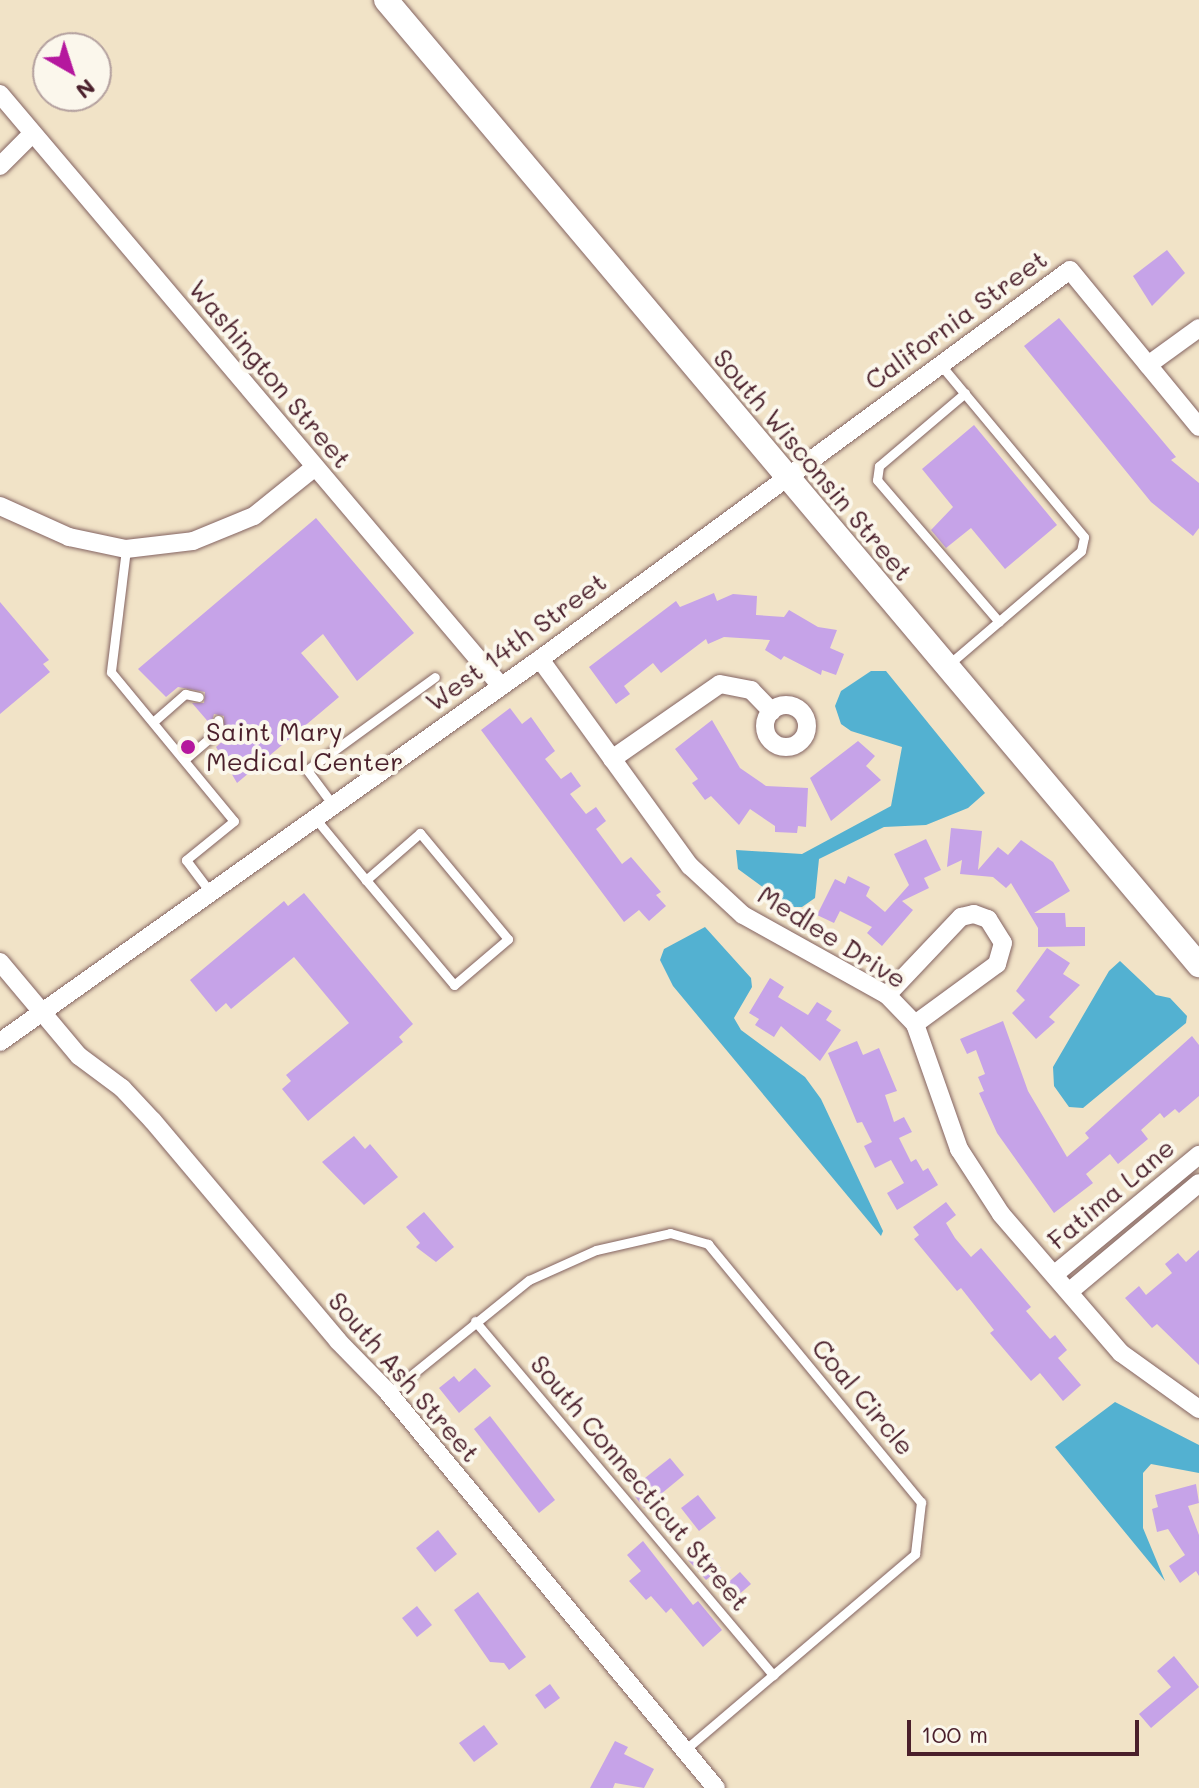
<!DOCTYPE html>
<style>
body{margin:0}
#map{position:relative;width:1199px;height:1788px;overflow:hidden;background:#f1e3c7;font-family:Mali,sans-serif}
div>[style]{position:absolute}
.water>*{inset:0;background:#53b1d1}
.building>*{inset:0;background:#c6a3e8}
.roads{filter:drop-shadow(0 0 2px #846462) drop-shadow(0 0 2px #846462)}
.service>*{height:9px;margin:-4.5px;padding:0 4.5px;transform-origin:4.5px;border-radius:4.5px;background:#fff}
.minor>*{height:18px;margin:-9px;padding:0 9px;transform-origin:9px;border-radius:9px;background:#fff}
.minor>.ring{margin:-9px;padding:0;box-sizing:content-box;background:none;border:18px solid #fff;border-radius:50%}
.tertiary>*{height:24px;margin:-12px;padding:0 12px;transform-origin:12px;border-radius:12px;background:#fff}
.dots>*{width:22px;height:22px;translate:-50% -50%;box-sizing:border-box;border:4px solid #fbf7ec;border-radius:50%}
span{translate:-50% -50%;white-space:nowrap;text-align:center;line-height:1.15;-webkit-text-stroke:8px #fbf7ec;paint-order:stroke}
.street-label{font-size:26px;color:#4a1f2b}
.poi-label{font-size:26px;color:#4a1f2b}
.left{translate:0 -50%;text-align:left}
.north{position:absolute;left:32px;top:32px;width:80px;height:80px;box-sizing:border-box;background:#fbf7ec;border:2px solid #b4a19f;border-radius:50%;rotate:141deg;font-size:22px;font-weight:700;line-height:32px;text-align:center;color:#4a1f2b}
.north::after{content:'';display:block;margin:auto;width:28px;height:36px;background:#b5179e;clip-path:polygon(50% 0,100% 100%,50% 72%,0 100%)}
.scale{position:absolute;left:907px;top:1720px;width:232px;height:36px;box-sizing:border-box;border:4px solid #4a1f2b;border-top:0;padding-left:10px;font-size:24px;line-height:28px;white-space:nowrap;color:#4a1f2b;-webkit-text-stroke:6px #fbf7ec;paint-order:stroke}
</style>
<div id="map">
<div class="water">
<i style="clip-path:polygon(871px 671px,886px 671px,985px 793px,968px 808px,926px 825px,884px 827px,819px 859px,815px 898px,802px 907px,790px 907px,738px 869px,736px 850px,802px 854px,891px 806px,902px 747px,851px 731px,841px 724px,835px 706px,841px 691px)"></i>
<i style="clip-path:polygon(705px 927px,751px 978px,752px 987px,734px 1018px,741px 1030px,805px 1077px,821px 1099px,883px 1231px,881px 1236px,673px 986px,660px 960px,664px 949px)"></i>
<i style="clip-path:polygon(1120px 961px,1156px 995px,1170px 998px,1187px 1016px,1186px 1023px,1083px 1108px,1069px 1107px,1054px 1086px,1053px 1067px,1109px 971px)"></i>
<i style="clip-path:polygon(1115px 1402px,1199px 1445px,1199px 1473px,1151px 1464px,1143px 1473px,1143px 1528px,1165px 1581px,1055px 1447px)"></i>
</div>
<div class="building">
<i style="clip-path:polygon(1167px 250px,1185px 273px,1152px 306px,1133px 276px)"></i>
<i style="clip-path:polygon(1059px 318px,1176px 457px,1171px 460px,1199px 483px,1199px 528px,1193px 536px,1151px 502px,1024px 346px)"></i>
<i style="clip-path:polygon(974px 425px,1057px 525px,1005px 569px,971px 528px,946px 548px,931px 530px,953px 507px,922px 469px)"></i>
<i style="clip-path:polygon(316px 518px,414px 633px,357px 681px,323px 634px,301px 653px,339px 697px,237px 783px,216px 747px,224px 740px,224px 716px,214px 714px,211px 725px,192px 703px,204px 703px,205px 692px,178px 687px,166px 697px,138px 669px)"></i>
<i style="clip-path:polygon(714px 593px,717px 601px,733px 594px,757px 596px,756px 615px,784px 617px,789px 610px,818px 627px,837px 630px,830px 648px,844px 654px,836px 675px,822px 670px,821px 675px,784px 656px,781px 660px,765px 650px,770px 640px,724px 637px,708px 644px,706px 639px,661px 673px,653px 663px,624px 686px,630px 694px,616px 704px,589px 667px,676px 601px,680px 607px)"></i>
<i style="clip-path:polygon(0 602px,49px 660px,43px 664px,50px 672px,0 714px)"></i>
<i style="clip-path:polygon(510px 708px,522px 724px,531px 717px,555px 751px,545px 759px,561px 779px,571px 772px,581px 786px,570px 794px,586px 814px,596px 807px,606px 821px,596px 829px,622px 864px,631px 857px,661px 892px,656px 895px,666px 906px,649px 921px,639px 910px,624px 922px,481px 730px)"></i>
<i style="clip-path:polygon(712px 720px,740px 768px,766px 786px,808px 788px,806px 827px,798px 826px,797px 833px,775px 832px,775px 826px,750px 809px,739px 825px,711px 796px,705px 800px,692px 783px,698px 779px,675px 749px)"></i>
<i style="clip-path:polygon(858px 741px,875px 756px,866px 766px,881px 780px,831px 821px,810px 778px)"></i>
<i style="clip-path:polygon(951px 828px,982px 831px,978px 870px,998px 847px,1008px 855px,1021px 840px,1053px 862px,1070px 891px,1034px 913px,1065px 913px,1066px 927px,1085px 927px,1085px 946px,1038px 947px,1038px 928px,1011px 883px,1006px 888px,993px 877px,960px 874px,962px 860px,947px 867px)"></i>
<i style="clip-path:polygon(926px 839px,941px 870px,924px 878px,929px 888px,902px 901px,913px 910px,882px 946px,867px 933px,872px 927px,840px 911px,834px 923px,817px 915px,835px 879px,845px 884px,848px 876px,870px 887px,866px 896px,885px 912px,909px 885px,894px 854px)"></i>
<i style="clip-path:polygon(304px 893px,413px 1024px,399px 1037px,403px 1042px,308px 1121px,282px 1089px,291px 1081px,286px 1075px,349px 1023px,294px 957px,231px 1009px,226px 1003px,216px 1012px,190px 980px,284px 901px,288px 906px)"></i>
<i style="clip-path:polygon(1047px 948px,1070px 963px,1063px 974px,1080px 985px,1049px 1017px,1055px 1022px,1036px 1039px,1012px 1013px,1025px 1000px,1016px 991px)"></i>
<i style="clip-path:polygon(770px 978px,784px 987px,778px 997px,808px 1015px,817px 1002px,832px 1011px,826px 1020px,841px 1030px,820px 1061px,781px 1026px,774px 1037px,755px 1025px,759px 1019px,749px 1013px)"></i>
<i style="clip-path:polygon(1003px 1021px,1028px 1091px,1067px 1157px,1089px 1138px,1085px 1133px,1192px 1036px,1199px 1045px,1199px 1096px,1179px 1113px,1175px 1109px,1164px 1118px,1160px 1113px,1141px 1130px,1148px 1139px,1118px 1164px,1110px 1154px,1086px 1174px,1093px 1183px,1054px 1213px,997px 1133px,979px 1093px,984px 1091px,978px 1077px,985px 1074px,976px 1050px,967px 1054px,960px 1039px)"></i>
<i style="clip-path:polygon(857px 1041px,863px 1055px,879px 1048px,897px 1091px,885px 1095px,894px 1122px,904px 1117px,912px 1132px,899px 1138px,911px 1162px,916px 1159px,923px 1171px,928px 1168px,938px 1185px,897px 1210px,887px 1193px,904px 1183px,891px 1160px,875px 1168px,864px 1146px,872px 1142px,862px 1122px,857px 1123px,828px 1053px)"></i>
<i style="clip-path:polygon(354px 1136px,365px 1149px,370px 1144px,398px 1177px,364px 1205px,322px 1162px)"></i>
<i style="clip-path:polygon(946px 1202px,956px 1215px,946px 1223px,955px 1238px,971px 1257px,981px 1248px,1031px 1307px,1026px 1311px,1050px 1339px,1055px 1335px,1067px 1350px,1058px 1358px,1081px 1385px,1063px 1401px,1040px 1373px,1031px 1381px,990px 1333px,994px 1330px,961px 1288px,957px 1291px,914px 1239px,919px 1235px,913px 1227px)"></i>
<i style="clip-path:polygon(424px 1212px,454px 1247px,436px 1262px,416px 1247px,420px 1243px,406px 1227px)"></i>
<i style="clip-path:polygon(1199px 1250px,1199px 1365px,1157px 1324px,1152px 1328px,1125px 1298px,1139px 1286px,1146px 1295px,1172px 1273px,1165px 1264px,1178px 1253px,1186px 1262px)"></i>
<i style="clip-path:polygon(475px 1368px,491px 1386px,459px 1413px,439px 1388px,454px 1376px,459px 1382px)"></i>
<i style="clip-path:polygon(490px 1416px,555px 1500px,539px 1513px,474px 1429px)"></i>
<i style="clip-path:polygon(670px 1458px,684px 1475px,644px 1508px,630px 1490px)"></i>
<i style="clip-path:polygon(1196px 1484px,1199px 1503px,1188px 1506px,1199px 1535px,1199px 1576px,1196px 1571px,1180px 1583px,1169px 1566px,1185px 1555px,1168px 1529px,1157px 1532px,1152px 1509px,1158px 1507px,1155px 1495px)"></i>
<i style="clip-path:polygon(698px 1495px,716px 1518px,699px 1531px,681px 1508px)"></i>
<i style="clip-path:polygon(438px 1530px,457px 1554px,435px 1572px,416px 1548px)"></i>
<i style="clip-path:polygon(643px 1541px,693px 1605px,698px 1601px,722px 1630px,703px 1647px,671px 1608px,666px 1613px,651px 1596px,646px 1600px,629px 1581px,641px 1571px,627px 1555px)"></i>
<i style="clip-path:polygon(703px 1547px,721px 1568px,706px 1580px,688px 1560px)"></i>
<i style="clip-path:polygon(740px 1572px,751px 1584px,736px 1597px,725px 1585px)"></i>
<i style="clip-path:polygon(478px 1592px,526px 1657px,509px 1670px,504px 1663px,490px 1662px,454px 1610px)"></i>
<i style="clip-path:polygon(417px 1606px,432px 1625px,417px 1637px,402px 1618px)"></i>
<i style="clip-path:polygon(1174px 1656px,1199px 1687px,1151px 1728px,1139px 1714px,1171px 1687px,1157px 1671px)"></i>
<i style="clip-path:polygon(550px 1684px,560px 1698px,545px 1709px,535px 1695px)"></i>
<i style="clip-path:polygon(484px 1725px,498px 1744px,474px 1762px,459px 1743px)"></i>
<i style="clip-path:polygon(615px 1741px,628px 1747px,624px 1754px,654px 1769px,644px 1788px,615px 1783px,613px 1788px,590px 1788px)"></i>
</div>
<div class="roads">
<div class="service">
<i style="left:940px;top:364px;width:225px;rotate:50.2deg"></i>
<i style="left:1084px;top:537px;width:14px;rotate:102deg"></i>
<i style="left:1081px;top:551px;width:174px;rotate:139.4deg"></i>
<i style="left:965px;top:393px;width:113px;rotate:139.7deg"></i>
<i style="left:879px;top:466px;width:14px;rotate:98deg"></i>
<i style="left:877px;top:480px;width:187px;rotate:49.3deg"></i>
<i style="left:126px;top:549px;width:124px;rotate:97deg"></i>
<i style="left:111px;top:672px;width:193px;rotate:50.5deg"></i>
<i style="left:234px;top:821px;width:62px;rotate:140.9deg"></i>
<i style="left:186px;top:860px;width:40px;rotate:53deg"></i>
<i style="left:153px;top:722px;width:43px;rotate:-41.2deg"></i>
<i style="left:185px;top:694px;width:14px;rotate:12deg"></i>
<i style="left:184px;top:760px;width:46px;rotate:-40.6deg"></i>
<i style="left:219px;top:730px;width:10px;rotate:-96deg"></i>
<i style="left:333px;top:805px;width:44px;rotate:-126.6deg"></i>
<i style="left:307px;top:770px;width:158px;rotate:-36deg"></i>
<i style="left:315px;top:818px;width:80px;rotate:50.6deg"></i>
<i style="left:366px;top:880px;width:137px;rotate:50deg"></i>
<i style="left:454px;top:985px;width:71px;rotate:-40.4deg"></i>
<i style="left:508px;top:939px;width:138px;rotate:-129.7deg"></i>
<i style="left:420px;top:833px;width:72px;rotate:139deg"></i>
<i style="left:475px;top:1321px;width:463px;rotate:49.9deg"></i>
<i style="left:388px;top:1394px;width:181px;rotate:-39deg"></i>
<i style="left:529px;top:1280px;width:73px;rotate:-24.1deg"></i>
<i style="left:596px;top:1250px;width:76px;rotate:-12.9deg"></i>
<i style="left:670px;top:1233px;width:40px;rotate:16deg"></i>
<i style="left:708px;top:1244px;width:335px;rotate:50.5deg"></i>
<i style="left:921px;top:1502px;width:52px;rotate:96.6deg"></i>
<i style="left:915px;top:1554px;width:302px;rotate:139.6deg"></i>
</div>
<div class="minor">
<i style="left:0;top:94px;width:776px;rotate:49.76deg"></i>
<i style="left:0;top:166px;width:45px;rotate:-45deg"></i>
<i style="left:1148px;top:365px;width:63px;rotate:-36deg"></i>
<i style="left:0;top:506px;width:76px;rotate:24.2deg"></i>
<i style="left:69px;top:537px;width:58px;rotate:11.9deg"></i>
<i style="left:126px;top:549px;width:67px;rotate:-6.8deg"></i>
<i style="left:193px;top:541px;width:66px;rotate:-22.3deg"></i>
<i style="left:254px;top:516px;width:78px;rotate:-38.8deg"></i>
<i style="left:540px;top:659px;width:256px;rotate:54.1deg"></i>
<i style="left:690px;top:866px;width:72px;rotate:42.8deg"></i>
<i style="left:743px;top:915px;width:165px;rotate:29.1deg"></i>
<i style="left:887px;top:995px;width:40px;rotate:46deg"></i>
<i style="left:915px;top:1024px;width:133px;rotate:70.6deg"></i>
<i style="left:959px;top:1149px;width:77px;rotate:57.1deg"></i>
<i style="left:1001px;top:1214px;width:184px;rotate:49.2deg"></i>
<i style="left:1121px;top:1353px;width:96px;rotate:35.7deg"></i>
<i class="ring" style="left:765px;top:705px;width:24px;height:24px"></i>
<i style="left:612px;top:759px;width:131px;rotate:-34.8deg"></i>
<i style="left:720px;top:684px;width:32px;rotate:11deg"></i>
<i style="left:751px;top:690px;width:30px;rotate:46deg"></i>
<i style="left:0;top:962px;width:123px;rotate:50deg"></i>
<i style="left:79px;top:1056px;width:54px;rotate:36.7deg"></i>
<i style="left:122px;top:1088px;width:45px;rotate:46.8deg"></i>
<i style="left:153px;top:1121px;width:287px;rotate:49.9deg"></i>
<i style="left:338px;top:1341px;width:69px;rotate:45.6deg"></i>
<i style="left:386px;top:1390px;width:517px;rotate:50.34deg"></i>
<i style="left:887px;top:995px;width:108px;rotate:-46.5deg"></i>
<i style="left:961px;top:917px;width:13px;rotate:-13deg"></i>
<i style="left:974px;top:914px;width:15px;rotate:20deg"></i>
<i style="left:988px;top:919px;width:28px;rotate:58deg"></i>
<i style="left:1003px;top:943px;width:22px;rotate:106deg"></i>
<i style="left:997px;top:964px;width:102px;rotate:143.8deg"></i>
<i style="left:0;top:1042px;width:662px;rotate:-35.35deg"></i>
<i style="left:540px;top:659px;width:657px;rotate:-36.28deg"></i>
<i style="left:1070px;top:270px;width:203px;rotate:50.6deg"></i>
<i style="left:1055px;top:1274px;width:187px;rotate:-39.6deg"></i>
<i style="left:1070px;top:1291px;width:168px;rotate:-39.9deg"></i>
</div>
<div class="tertiary">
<i style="left:386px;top:0;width:1262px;rotate:49.89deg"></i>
</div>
</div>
<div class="dots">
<i style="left:188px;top:747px;background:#b5179e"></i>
</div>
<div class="street-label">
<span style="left:956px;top:320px;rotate:-36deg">California Street</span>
<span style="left:270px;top:374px;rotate:50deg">Washington Street</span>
<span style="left:813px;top:465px;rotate:50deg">South Wisconsin Street</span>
<span style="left:516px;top:642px;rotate:-36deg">West 14th Street</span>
<span style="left:832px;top:937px;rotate:32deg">Medlee Drive</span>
<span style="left:1111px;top:1194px;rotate:-40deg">Fatima Lane</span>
<span style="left:404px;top:1377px;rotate:49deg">South Ash Street</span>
<span style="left:863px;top:1397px;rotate:50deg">Coal Circle</span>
<span style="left:640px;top:1483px;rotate:50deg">South Connecticut Street</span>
</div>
<div class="poi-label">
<span class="left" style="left:206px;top:747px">Saint Mary<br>Medical Center</span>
</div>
<div class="north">N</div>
<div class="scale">100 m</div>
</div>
